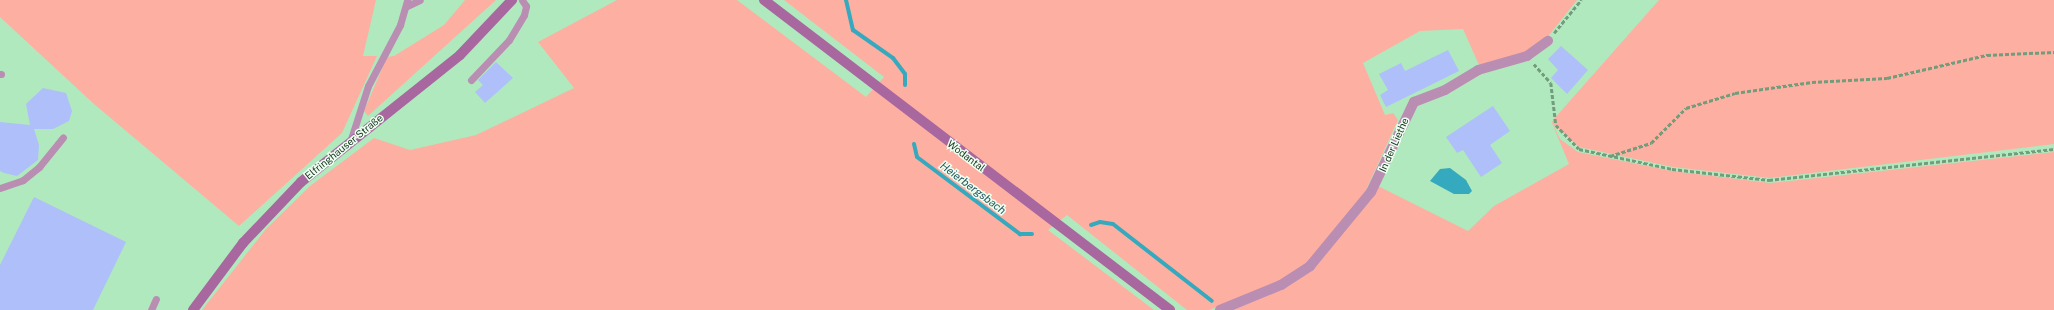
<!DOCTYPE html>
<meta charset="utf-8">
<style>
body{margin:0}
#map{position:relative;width:2054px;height:310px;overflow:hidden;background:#b0e9be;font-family:"Public Sans",sans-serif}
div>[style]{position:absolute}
.green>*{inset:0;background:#fdb0a1}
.water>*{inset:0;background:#35a9be}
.stream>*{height:4px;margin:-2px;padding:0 2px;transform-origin:2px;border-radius:2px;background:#35a9be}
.building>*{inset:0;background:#afbff9}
.path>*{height:2.5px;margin-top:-1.25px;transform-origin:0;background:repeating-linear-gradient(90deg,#729c7c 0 4px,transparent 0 6px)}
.lane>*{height:7px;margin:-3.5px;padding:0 3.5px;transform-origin:3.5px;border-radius:3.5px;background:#ba8db3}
.street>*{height:10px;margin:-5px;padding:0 5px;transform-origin:5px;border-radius:5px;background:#ba8db3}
.secondary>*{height:10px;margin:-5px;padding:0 5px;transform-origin:5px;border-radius:5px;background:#a8679f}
span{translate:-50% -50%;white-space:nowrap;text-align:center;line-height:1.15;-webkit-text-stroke:3px #eefff1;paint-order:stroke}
.street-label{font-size:10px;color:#203726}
.water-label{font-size:11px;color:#24545d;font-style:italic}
</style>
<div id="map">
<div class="green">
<i style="clip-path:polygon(0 0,376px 0,363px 56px,377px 56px,342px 133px,239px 226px,94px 104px,0 17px)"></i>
<i style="clip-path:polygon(465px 0,496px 0,368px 116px,364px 111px,387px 57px,394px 56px,444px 25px)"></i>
<i style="clip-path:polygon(617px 0,737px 0,866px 97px,884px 77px,784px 0,1577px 0,1546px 39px,1526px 53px,1479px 65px,1463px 29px,1420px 31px,1363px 63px,1385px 115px,1393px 113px,1398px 120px,1361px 201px,1306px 264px,1282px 281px,1209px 310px,1187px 310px,1067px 215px,1048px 230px,1154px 310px,202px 310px,266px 229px,310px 186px,374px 138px,410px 150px,476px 135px,574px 88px,538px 42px)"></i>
<i style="clip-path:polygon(1659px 0,2054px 0,2054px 144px,1770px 178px,1673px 167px,1579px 147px,1553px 124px,1560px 139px,1578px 152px,1672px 171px,1770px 183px,2054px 152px,2054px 310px,1231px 310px,1285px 286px,1378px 186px,1468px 231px,1494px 206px,1569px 164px,1552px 123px,1553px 120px)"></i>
</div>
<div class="water">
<i style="clip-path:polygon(1450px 168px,1466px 180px,1472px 191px,1469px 194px,1454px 194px,1430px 181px,1440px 169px)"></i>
</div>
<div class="stream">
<i style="left:846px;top:0;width:31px;rotate:77deg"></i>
<i style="left:853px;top:30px;width:49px;rotate:35deg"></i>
<i style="left:893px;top:58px;width:20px;rotate:53deg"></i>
<i style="left:905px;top:74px;width:11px;rotate:90deg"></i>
<i style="left:914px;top:144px;width:13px;rotate:77deg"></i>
<i style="left:917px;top:157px;width:129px;rotate:36.8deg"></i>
<i style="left:1020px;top:234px;width:12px"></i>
<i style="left:1091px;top:225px;width:9px;rotate:-18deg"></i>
<i style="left:1100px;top:222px;width:13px;rotate:9deg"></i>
<i style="left:1113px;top:224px;width:125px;rotate:37.9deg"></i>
</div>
<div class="building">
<i style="clip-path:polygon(1561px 46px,1588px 70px,1567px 94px,1551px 78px,1558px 70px,1548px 59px)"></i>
<i style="clip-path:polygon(1448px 50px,1459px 71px,1386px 107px,1380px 95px,1388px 90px,1379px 74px,1401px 63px,1405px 71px)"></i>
<i style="clip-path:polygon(496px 62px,513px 78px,485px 103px,475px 92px,483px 85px,478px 80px)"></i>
<i style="clip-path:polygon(43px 88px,66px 93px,72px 111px,69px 121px,53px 129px,34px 129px,39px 145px,38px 160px,17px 176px,4px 173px,0 171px,0 122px,30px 125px,26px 104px)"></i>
<i style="clip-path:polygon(1493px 106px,1510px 131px,1490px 145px,1502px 163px,1481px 177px,1463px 150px,1457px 153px,1446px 137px)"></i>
<i style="clip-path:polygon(34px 197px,126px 242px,93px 310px,0 310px,0 265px)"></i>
</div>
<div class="path">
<i style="left:1554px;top:33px;width:43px;rotate:-50.7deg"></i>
<i style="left:1534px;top:64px;width:25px;rotate:48deg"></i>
<i style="left:1551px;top:83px;width:42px;rotate:83.2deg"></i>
<i style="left:1556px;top:125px;width:33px;rotate:46deg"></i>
<i style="left:1579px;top:149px;width:95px;rotate:12.1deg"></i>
<i style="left:1672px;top:169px;width:98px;rotate:6.5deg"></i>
<i style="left:1769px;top:180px;width:287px;rotate:-6.2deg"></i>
<i style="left:1610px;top:156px;width:43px;rotate:-17.6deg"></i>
<i style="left:1651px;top:143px;width:49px;rotate:-45deg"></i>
<i style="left:1686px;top:108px;width:51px;rotate:-17deg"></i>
<i style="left:1735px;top:93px;width:78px;rotate:-8.1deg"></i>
<i style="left:1812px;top:82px;width:75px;rotate:-3.1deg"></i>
<i style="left:1887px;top:78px;width:103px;rotate:-13deg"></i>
<i style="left:1987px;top:55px;width:67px;rotate:-2.6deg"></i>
</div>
<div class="lane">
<i style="left:407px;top:6px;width:14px;rotate:-25deg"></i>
<i style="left:0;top:74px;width:1px"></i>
<i style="left:471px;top:80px;width:55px;rotate:-46.5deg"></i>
<i style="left:509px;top:40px;width:29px;rotate:-59deg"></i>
<i style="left:524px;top:15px;width:9px;rotate:-77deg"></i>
<i style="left:526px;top:6px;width:7px;rotate:-124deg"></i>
<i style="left:350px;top:142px;width:59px;rotate:-72.2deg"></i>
<i style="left:368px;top:86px;width:69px;rotate:-62.3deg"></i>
<i style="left:400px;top:25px;width:26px;rotate:-74deg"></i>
<i style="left:0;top:188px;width:24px;rotate:-19deg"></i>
<i style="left:23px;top:180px;width:21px;rotate:-39deg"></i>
<i style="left:39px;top:167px;width:38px;rotate:-51deg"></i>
<i style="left:151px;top:310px;width:12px;rotate:-66deg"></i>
</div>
<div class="street">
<i style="left:1220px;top:310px;width:66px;rotate:-22.3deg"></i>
<i style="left:1281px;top:285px;width:35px;rotate:-33deg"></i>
<i style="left:1310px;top:266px;width:96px;rotate:-50.5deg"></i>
<i style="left:1371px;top:192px;width:100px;rotate:-64.5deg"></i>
<i style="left:1414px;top:102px;width:33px;rotate:-21deg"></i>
<i style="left:1445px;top:90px;width:39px;rotate:-31deg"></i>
<i style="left:1478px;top:70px;width:51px;rotate:-15.9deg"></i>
<i style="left:1527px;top:56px;width:26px;rotate:-36deg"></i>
</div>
<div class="secondary">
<i style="left:764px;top:0;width:511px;rotate:37.36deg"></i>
<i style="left:193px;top:310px;width:84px;rotate:-53.3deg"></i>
<i style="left:243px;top:243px;width:84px;rotate:-46.4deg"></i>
<i style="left:301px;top:182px;width:203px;rotate:-38.6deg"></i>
<i style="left:460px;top:55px;width:76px;rotate:-46.6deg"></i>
</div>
<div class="street-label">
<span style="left:1394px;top:145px;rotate:-66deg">In der Liethe</span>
<span style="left:344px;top:147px;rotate:-39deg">Elfringhauser Straße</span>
<span style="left:966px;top:156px;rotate:37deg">Wodantal</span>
</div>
<div class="water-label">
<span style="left:973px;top:188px;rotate:37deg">Heierbergsbach</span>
</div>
</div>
